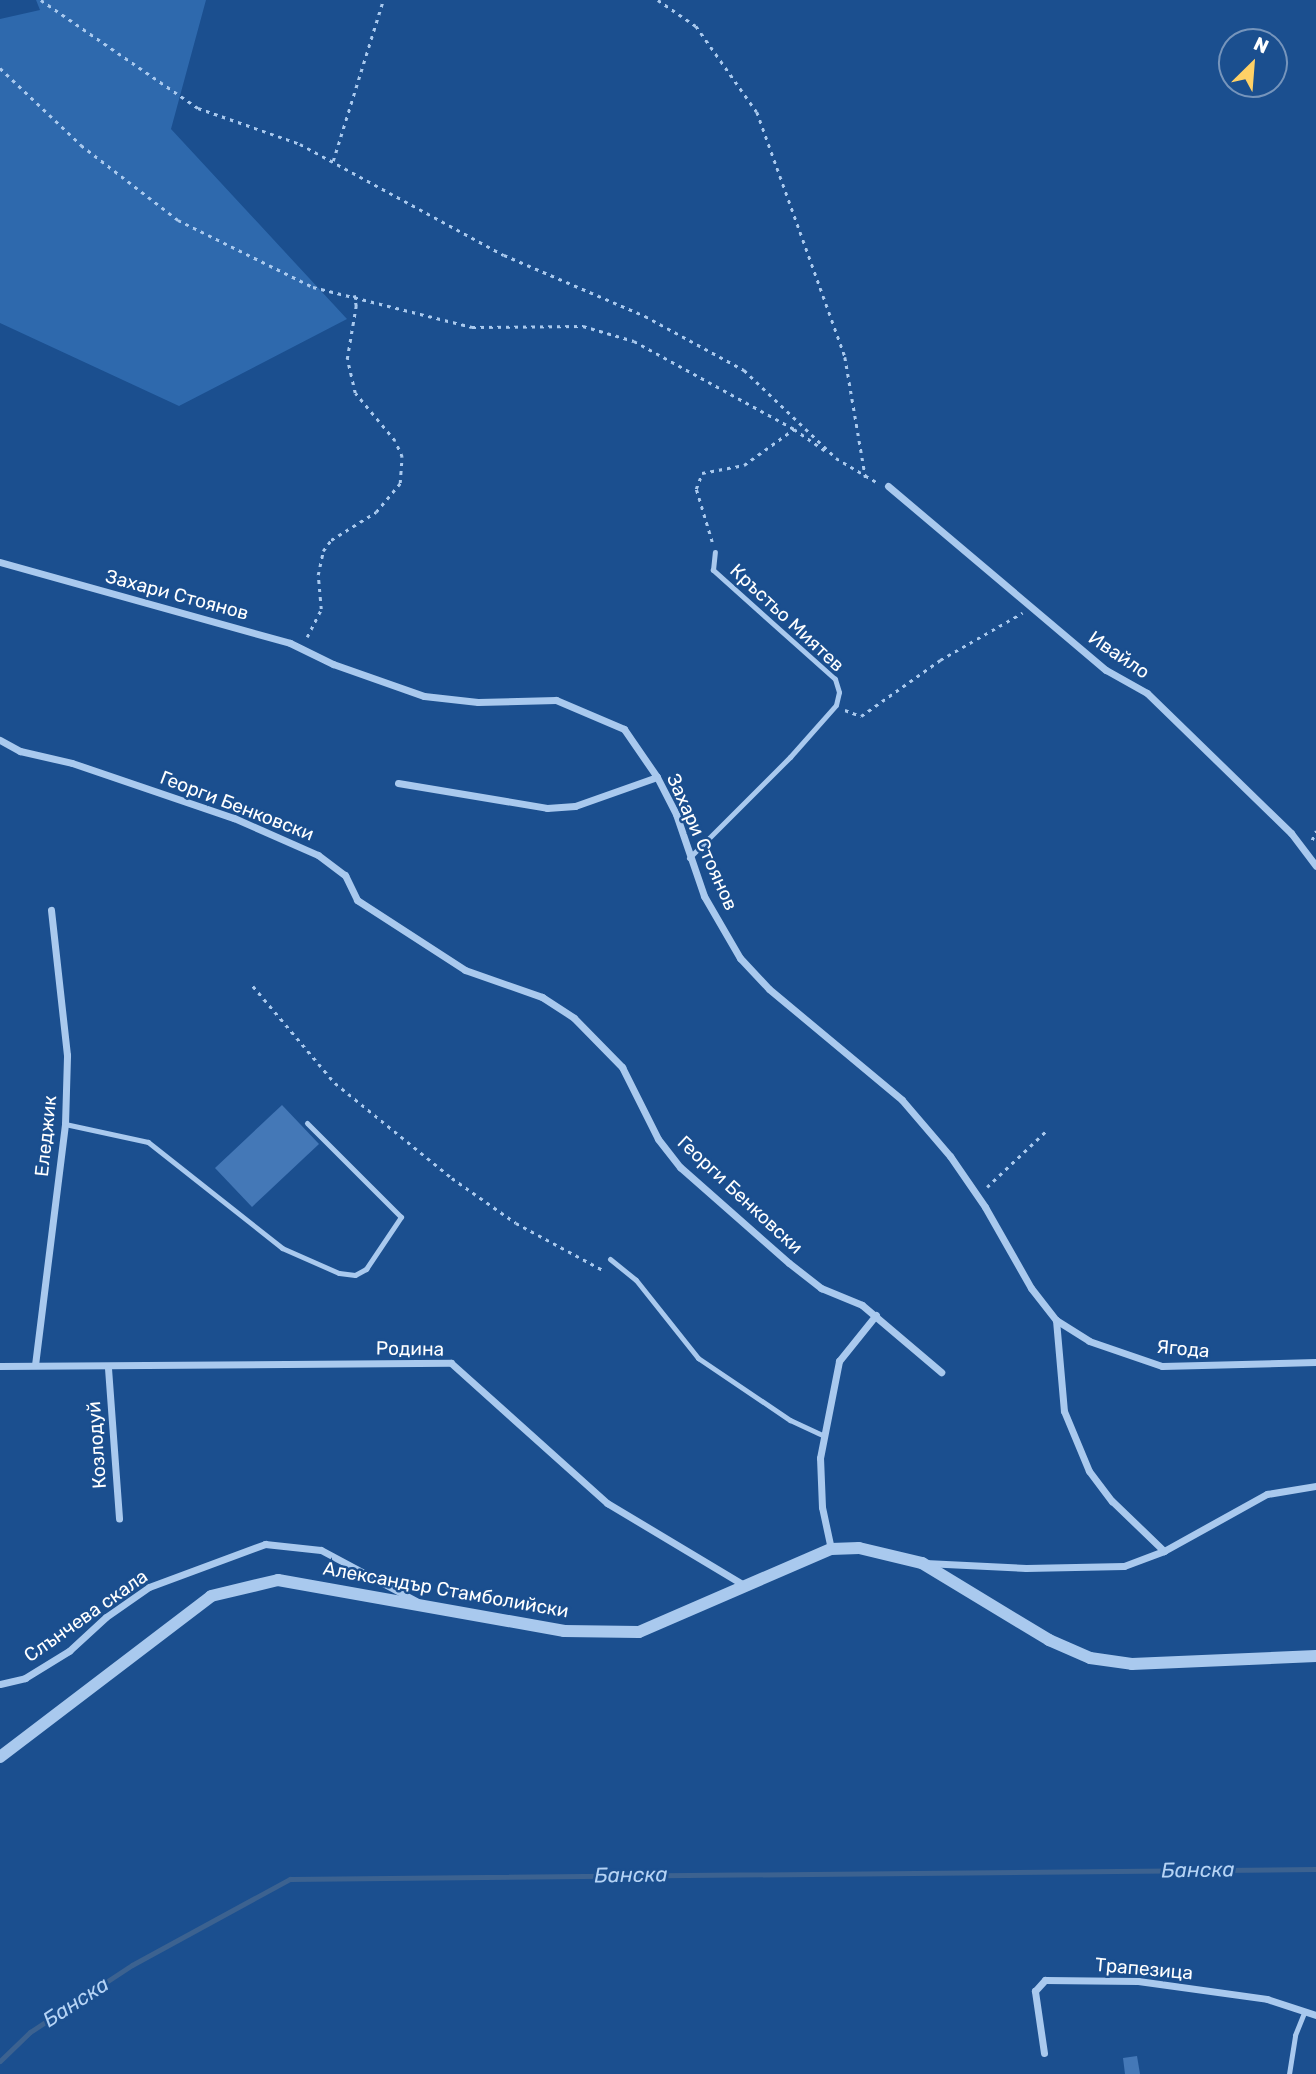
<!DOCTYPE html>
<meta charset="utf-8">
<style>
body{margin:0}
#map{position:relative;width:1316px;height:2074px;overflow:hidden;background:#1b4f8f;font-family:Rubik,sans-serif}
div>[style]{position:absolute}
.green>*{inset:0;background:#2e69ad}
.stream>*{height:5px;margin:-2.5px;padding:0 2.5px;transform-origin:2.5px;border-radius:2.5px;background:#3c6290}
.building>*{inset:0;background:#4478b7}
.path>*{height:2.5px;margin-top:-1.25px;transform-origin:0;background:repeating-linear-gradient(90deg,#a9c9ee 0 3.5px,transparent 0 8.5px)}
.service>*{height:5px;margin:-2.5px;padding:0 2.5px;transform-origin:2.5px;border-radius:2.5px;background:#a9c9ee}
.minor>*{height:7px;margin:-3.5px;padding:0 3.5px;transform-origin:3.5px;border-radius:3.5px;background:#a9c9ee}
.tertiary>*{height:12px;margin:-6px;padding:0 6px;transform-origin:6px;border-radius:6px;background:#a9c9ee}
span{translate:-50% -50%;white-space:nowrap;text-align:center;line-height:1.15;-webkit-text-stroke:5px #1b4f8f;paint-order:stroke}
.street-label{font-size:19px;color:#fff}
.water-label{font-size:21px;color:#b5d3f5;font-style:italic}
.north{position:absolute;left:1218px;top:28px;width:70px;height:70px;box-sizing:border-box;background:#1b4f8f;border:2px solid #7695bc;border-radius:50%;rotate:25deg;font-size:19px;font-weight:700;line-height:28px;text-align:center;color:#fff}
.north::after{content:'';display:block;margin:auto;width:24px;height:32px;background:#ffd166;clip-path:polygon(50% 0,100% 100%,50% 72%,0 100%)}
</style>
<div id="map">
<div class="green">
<i style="clip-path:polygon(36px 0,206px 0,171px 129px,347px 319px,179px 406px,0 323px,0 19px,40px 10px)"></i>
</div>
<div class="stream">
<i style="left:0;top:2061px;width:42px;rotate:-44deg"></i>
<i style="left:30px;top:2032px;width:122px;rotate:-33.3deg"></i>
<i style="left:132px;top:1965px;width:180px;rotate:-28.6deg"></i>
<i style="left:290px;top:1879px;width:1026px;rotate:-0.56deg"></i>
</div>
<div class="building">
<i style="clip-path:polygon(282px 1105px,319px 1144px,252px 1207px,215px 1168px)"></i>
<i style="clip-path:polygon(1137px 2056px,1140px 2074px,1125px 2074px,1123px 2058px)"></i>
</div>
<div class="path">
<i style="left:41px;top:0;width:191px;rotate:34.5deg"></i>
<i style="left:198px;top:108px;width:108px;rotate:19.4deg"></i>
<i style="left:300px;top:144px;width:232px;rotate:28.6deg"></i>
<i style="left:504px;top:255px;width:154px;rotate:23.4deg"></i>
<i style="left:645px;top:316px;width:113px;rotate:28.6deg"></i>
<i style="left:744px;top:370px;width:127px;rotate:43.7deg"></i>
<i style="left:836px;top:458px;width:49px;rotate:30.8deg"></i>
<i style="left:658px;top:0;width:46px;rotate:34.4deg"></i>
<i style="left:696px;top:26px;width:105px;rotate:54.7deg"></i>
<i style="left:757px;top:112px;width:260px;rotate:70.2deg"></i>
<i style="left:845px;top:357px;width:125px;rotate:80.3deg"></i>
<i style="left:0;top:68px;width:112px;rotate:43.5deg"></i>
<i style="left:81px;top:145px;width:123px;rotate:37.7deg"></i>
<i style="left:178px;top:220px;width:151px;rotate:26.4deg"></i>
<i style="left:313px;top:287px;width:164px;rotate:14.1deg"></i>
<i style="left:472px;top:327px;width:111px;rotate:-0.5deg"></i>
<i style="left:583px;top:326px;width:53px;rotate:16.4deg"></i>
<i style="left:634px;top:341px;width:183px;rotate:28.8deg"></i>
<i style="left:333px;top:161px;width:169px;rotate:-72.7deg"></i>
<i style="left:712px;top:542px;width:55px;rotate:-106.8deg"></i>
<i style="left:696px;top:489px;width:17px;rotate:-69deg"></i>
<i style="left:702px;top:473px;width:43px;rotate:-10.8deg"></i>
<i style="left:744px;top:465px;width:62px;rotate:-35.8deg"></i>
<i style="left:794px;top:429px;width:40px;rotate:34.9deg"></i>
<i style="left:307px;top:637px;width:31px;rotate:-63deg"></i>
<i style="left:321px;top:609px;width:34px;rotate:-95deg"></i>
<i style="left:318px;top:575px;width:25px;rotate:-78deg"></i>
<i style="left:323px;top:551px;width:14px;rotate:-54deg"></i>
<i style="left:331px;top:540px;width:53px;rotate:-31.9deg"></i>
<i style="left:376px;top:512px;width:38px;rotate:-50deg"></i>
<i style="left:400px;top:483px;width:26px;rotate:-86deg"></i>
<i style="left:402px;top:457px;width:17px;rotate:-114deg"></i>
<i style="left:395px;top:441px;width:62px;rotate:-129.8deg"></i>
<i style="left:355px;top:393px;width:35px;rotate:-103deg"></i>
<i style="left:347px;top:359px;width:54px;rotate:-80.4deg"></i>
<i style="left:356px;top:306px;width:11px;rotate:-100deg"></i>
<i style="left:845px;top:710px;width:17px;rotate:21deg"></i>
<i style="left:861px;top:716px;width:97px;rotate:-35.3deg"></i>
<i style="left:940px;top:660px;width:95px;rotate:-29.8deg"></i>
<i style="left:1312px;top:840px;width:10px;rotate:-66deg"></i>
<i style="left:253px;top:986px;width:127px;rotate:49.8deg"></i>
<i style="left:335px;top:1083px;width:151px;rotate:39.1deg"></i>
<i style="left:452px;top:1178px;width:78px;rotate:35.1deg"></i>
<i style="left:516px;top:1223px;width:99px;rotate:28.4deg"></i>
<i style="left:987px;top:1187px;width:83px;rotate:-43.5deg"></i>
</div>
<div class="service">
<i style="left:689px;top:858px;width:143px;rotate:-45deg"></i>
<i style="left:790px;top:757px;width:69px;rotate:-48.5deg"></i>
<i style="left:836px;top:705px;width:13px;rotate:-77deg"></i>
<i style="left:839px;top:692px;width:14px;rotate:-107deg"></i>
<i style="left:835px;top:679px;width:164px;rotate:-138.2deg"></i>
<i style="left:713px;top:570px;width:18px;rotate:-84deg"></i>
<i style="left:65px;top:1124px;width:85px;rotate:12.2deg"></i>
<i style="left:148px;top:1142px;width:171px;rotate:38.3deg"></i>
<i style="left:282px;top:1248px;width:62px;rotate:23.7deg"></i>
<i style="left:339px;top:1273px;width:16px;rotate:7deg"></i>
<i style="left:355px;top:1275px;width:13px;rotate:-29deg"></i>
<i style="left:366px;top:1269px;width:63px;rotate:-56.1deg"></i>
<i style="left:401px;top:1217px;width:133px;rotate:-135deg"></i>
<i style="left:610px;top:1259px;width:33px;rotate:39deg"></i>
<i style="left:636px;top:1280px;width:100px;rotate:51.5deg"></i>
<i style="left:698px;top:1358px;width:111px;rotate:34deg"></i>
<i style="left:790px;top:1420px;width:38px;rotate:25deg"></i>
<i style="left:1289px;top:2074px;width:39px;rotate:-81deg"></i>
<i style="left:1295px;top:2035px;width:24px;rotate:-68deg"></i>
</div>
<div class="minor">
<i style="left:888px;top:486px;width:285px;rotate:40.2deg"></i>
<i style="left:1106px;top:670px;width:47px;rotate:29.3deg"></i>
<i style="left:1147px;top:693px;width:201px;rotate:44.2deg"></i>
<i style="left:1291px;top:833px;width:41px;rotate:52.9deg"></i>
<i style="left:0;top:562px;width:301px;rotate:15.6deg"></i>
<i style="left:290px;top:643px;width:48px;rotate:26deg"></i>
<i style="left:333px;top:664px;width:96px;rotate:19.4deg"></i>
<i style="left:424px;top:696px;width:54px;rotate:6.3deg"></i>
<i style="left:478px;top:702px;width:78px;rotate:-1.5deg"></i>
<i style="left:556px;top:700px;width:74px;rotate:23.1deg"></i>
<i style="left:624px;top:729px;width:58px;rotate:55.5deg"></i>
<i style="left:657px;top:777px;width:42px;rotate:62.8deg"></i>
<i style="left:676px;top:814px;width:87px;rotate:71.1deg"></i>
<i style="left:704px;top:896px;width:72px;rotate:59.9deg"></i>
<i style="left:740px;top:958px;width:42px;rotate:46.9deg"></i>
<i style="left:769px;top:989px;width:173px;rotate:39.8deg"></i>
<i style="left:902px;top:1100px;width:74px;rotate:49.4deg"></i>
<i style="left:950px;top:1156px;width:62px;rotate:55.5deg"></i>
<i style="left:985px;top:1207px;width:93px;rotate:60.4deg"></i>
<i style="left:1031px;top:1288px;width:41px;rotate:52deg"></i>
<i style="left:1056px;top:1320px;width:91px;rotate:85deg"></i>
<i style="left:1064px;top:1411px;width:65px;rotate:67.4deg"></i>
<i style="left:1089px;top:1471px;width:38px;rotate:53deg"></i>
<i style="left:1112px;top:1501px;width:72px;rotate:43.9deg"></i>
<i style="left:0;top:740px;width:23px;rotate:29deg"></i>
<i style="left:20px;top:751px;width:53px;rotate:13deg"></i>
<i style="left:72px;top:763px;width:171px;rotate:18.8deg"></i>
<i style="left:234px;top:818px;width:92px;rotate:23.8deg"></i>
<i style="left:318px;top:855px;width:34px;rotate:37deg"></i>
<i style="left:345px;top:875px;width:28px;rotate:64deg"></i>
<i style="left:357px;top:900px;width:129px;rotate:32.9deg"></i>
<i style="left:465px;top:970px;width:82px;rotate:19.3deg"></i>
<i style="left:542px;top:997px;width:38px;rotate:33deg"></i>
<i style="left:574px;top:1018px;width:69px;rotate:45.6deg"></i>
<i style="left:622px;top:1067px;width:80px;rotate:63.4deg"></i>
<i style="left:658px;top:1139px;width:36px;rotate:52deg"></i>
<i style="left:680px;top:1167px;width:145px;rotate:41.4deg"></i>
<i style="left:789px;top:1263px;width:41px;rotate:38deg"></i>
<i style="left:821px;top:1288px;width:44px;rotate:22.5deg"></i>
<i style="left:862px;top:1305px;width:104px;rotate:40.3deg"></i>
<i style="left:398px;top:783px;width:151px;rotate:9.5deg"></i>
<i style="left:547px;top:808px;width:28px;rotate:-4deg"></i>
<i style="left:575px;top:806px;width:87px;rotate:-19.5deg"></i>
<i style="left:1056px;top:1320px;width:39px;rotate:32deg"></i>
<i style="left:1089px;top:1341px;width:77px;rotate:18.9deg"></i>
<i style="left:1162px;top:1366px;width:154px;rotate:-1.5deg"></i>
<i style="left:35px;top:1365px;width:243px;rotate:-82.9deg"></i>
<i style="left:65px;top:1124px;width:69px;rotate:-88.3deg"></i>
<i style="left:67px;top:1055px;width:146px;rotate:-96.3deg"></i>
<i style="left:0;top:1366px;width:451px;rotate:-0.4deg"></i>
<i style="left:451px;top:1363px;width:210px;rotate:41.9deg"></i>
<i style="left:607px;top:1503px;width:160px;rotate:30.9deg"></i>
<i style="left:108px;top:1368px;width:151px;rotate:85.8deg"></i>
<i style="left:831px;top:1549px;width:43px;rotate:-102.1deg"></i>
<i style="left:822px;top:1507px;width:49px;rotate:-92.3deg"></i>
<i style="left:820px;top:1458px;width:99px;rotate:-78.9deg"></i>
<i style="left:839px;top:1361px;width:59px;rotate:-51.2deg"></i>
<i style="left:925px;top:1563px;width:101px;rotate:2.8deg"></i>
<i style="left:1026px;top:1568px;width:98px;rotate:-1.2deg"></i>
<i style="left:1124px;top:1566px;width:43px;rotate:-20.6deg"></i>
<i style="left:1164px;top:1551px;width:118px;rotate:-29deg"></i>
<i style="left:1267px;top:1494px;width:50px;rotate:-9.3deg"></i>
<i style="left:0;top:1684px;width:26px;rotate:-13deg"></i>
<i style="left:25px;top:1678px;width:52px;rotate:-31.5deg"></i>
<i style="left:69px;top:1651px;width:50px;rotate:-42.6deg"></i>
<i style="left:106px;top:1617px;width:52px;rotate:-34.9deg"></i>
<i style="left:149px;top:1587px;width:124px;rotate:-20.3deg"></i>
<i style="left:265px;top:1544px;width:56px;rotate:6.1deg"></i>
<i style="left:321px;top:1550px;width:108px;rotate:28.2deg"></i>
<i style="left:1044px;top:2053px;width:63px;rotate:-98.3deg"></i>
<i style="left:1035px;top:1991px;width:15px;rotate:-48deg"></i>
<i style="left:1045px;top:1980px;width:93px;rotate:0.6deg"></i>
<i style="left:1138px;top:1981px;width:130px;rotate:7.9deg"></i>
<i style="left:1267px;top:1999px;width:52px;rotate:18.1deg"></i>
</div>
<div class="tertiary">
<i style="left:0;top:1757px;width:265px;rotate:-37.3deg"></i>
<i style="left:211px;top:1596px;width:69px;rotate:-13.4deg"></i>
<i style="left:278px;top:1580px;width:291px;rotate:10.1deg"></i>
<i style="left:564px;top:1631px;width:75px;rotate:0.8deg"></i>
<i style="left:639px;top:1632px;width:209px;rotate:-23.4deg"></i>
<i style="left:831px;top:1549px;width:28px;rotate:-2deg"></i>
<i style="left:859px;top:1548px;width:65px;rotate:13.4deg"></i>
<i style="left:922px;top:1563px;width:149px;rotate:31.2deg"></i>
<i style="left:1049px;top:1640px;width:45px;rotate:23.7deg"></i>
<i style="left:1090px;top:1658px;width:42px;rotate:8.1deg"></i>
<i style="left:1132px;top:1664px;width:184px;rotate:-2.5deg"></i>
</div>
<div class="street-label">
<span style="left:177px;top:595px;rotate:15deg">Захари Стоянов</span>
<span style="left:787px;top:618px;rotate:43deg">Кръстьо Миятев</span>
<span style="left:1119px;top:655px;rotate:34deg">Ивайло</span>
<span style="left:237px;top:806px;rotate:21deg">Георги Бенковски</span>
<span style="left:702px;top:842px;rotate:66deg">Захари Стоянов</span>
<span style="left:46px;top:1136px;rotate:-84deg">Еледжик</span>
<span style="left:740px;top:1195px;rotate:43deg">Георги Бенковски</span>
<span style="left:410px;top:1349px;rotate:1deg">Родина</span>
<span style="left:1183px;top:1349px;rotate:5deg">Ягода</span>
<span style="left:97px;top:1445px;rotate:-94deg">Козлодуй</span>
<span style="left:446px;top:1590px;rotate:10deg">Александър Стамболийски</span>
<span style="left:86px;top:1616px;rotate:-35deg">Слънчева скала</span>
<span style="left:1144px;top:1969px;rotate:5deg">Трапезица</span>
</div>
<div class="water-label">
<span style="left:1198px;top:1870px;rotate:-1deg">Банска</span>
<span style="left:631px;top:1875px;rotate:-1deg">Банска</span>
<span style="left:76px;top:2002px;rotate:-33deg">Банска</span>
</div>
<div class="north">N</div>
</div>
